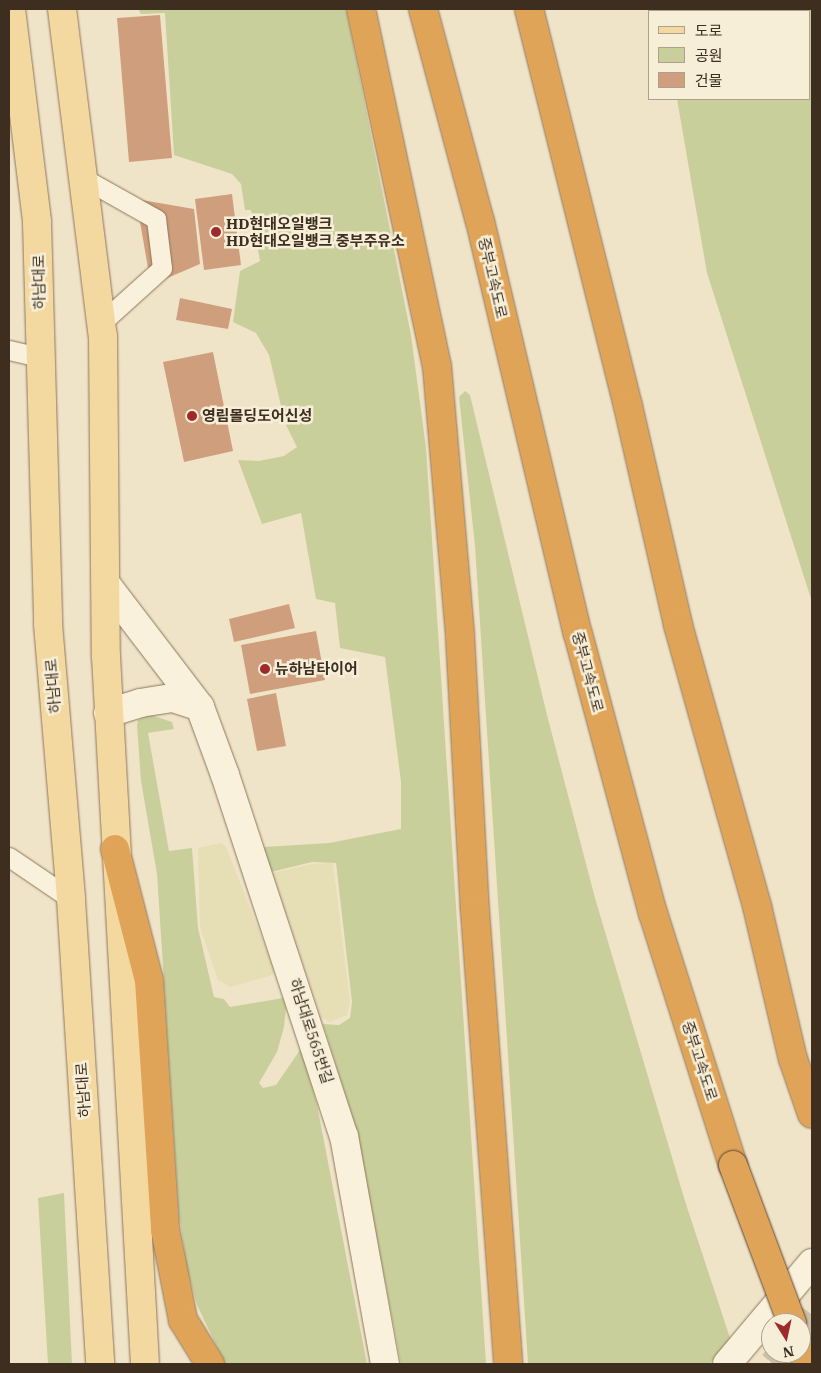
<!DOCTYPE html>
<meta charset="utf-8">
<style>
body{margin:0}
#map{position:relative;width:821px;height:1373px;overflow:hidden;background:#f0e4c8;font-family:"IBM Plex Serif","Noto Sans KR",serif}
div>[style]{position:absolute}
.farmland>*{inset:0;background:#e6deb5}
.green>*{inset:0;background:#c9cf9b}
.building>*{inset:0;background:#cf9f7d}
.motorway-tunnel>*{height:28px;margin-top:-14px;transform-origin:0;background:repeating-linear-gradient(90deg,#ccc0a6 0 28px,transparent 0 42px)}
.roads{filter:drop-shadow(0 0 1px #8d765c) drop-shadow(0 0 1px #8d765c)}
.service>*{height:19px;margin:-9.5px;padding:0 9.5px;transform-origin:9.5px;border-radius:9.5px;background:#faf1dc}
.minor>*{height:28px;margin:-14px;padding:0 14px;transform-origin:14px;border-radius:14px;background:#faf1dc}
.primary>*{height:28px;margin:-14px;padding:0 14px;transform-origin:14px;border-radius:14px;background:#f3d9a0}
.motorway>*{height:28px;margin:-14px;padding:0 14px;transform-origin:14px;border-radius:14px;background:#e0a458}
.bridges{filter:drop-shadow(0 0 1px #5b4430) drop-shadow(0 0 1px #5b4430)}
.motorway-bridge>*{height:28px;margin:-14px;padding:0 14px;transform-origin:14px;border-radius:14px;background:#e0a458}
.dots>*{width:14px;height:14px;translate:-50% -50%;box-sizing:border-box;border:2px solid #f7eed8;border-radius:50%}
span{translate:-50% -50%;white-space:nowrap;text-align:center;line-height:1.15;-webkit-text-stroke:5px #f7eed8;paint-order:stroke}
.poi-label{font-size:15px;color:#3d2e20;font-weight:700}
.left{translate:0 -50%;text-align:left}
.street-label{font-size:15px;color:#3d2e20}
.frame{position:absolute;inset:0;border:10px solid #3d2e20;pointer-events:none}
.legend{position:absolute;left:648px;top:10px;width:162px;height:90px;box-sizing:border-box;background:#f7eed8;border:1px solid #ada18e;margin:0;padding:6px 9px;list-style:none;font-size:15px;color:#3d2e20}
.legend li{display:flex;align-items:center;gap:10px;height:25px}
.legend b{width:25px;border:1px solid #ada18e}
.north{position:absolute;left:761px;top:1313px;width:50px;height:50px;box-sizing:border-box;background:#f7eed8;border:1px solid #ada18e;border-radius:50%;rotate:170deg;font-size:14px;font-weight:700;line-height:20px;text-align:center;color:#3d2e20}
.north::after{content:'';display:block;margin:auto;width:18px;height:22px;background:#9e2a2b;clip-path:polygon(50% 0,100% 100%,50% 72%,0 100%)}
</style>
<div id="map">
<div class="farmland">
<i style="clip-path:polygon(221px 843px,226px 847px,275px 971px,272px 975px,230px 987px,218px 980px,200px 927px,198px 848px)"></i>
<i style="clip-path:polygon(333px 863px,350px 1002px,347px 1015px,330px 1022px,321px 1017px,272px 873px,312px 864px)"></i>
</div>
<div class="green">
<i style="clip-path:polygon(138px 9px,346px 9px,411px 335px,426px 448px,486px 1364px,401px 1364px,355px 1125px,323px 1024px,339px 1025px,350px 1018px,352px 1002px,336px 863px,312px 862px,271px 872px,264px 847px,329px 843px,401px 829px,401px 782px,385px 657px,340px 648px,335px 603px,316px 599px,301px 513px,262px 524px,238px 460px,259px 461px,284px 456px,297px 447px,285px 423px,269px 355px,256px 333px,233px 322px,240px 271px,260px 261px,251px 210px,245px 210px,241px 184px,232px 174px,174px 155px,165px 13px,141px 14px)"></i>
<i style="clip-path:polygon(771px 9px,812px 9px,812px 602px,707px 273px,677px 99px,810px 99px,810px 11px,764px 11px)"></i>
<i style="clip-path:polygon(465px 391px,470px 395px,547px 715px,595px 898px,685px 1201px,731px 1341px,709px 1364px,528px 1364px,475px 546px,459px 397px)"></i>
<i style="clip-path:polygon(151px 715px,172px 722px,174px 729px,148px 733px,169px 851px,192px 848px,198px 928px,214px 997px,224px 999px,230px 1007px,283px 998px,286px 1008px,284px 1027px,277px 1052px,259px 1083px,263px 1088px,276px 1085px,300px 1050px,303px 1054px,317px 1105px,367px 1364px,225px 1364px,197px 1305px,187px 1268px,179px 1213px,157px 874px,141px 781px,137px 726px,138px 720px)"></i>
<i style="clip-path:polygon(64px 1193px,72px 1364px,48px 1364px,38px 1198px)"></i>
</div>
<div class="building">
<i style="clip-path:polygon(160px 15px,172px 158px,129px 162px,117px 18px)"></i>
<i style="clip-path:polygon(232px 194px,241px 265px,204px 270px,195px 199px)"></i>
<i style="clip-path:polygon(136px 199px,194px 209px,200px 264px,151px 285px)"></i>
<i style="clip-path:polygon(180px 298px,232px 309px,228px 329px,176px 320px)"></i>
<i style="clip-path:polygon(213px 352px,233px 451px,184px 462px,163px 362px)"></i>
<i style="clip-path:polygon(289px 604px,295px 628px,234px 642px,229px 619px)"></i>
<i style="clip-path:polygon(316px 631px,325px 680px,250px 694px,241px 645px)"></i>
<i style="clip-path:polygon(276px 693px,286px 746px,257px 751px,247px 699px)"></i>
</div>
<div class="motorway-tunnel">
<i style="left:801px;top:1329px;width:18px;rotate:-52deg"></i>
<i style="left:773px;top:1364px;width:14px;rotate:-51deg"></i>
</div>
<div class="roads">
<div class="service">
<i style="left:83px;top:178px;width:84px;rotate:29.3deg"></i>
<i style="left:156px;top:219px;width:49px;rotate:83deg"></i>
<i style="left:162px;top:268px;width:82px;rotate:138deg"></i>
<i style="left:9px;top:350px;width:32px;rotate:13deg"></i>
<i style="left:9px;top:857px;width:75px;rotate:34.1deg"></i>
</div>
<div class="minor">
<i style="left:106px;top:584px;width:155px;rotate:52.6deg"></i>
<i style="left:200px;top:707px;width:72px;rotate:69.8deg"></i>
<i style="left:225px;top:775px;width:380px;rotate:71.8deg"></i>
<i style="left:344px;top:1136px;width:232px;rotate:79.8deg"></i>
<i style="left:108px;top:713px;width:34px;rotate:-17deg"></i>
<i style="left:140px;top:703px;width:33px;rotate:-9deg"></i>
<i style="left:173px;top:698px;width:28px;rotate:18deg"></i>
<i style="left:727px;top:1364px;width:132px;rotate:-49.9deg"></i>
</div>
<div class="primary">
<i style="left:11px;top:9px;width:215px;rotate:83deg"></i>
<i style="left:37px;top:222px;width:402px;rotate:88.4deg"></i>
<i style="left:48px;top:624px;width:276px;rotate:85.2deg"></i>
<i style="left:71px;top:899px;width:466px;rotate:86.4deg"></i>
<i style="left:62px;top:9px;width:330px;rotate:82.9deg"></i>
<i style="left:103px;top:336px;width:320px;rotate:89.5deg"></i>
<i style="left:106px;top:656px;width:709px;rotate:86.85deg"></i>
</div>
<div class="motorway">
<i style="left:361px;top:9px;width:365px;rotate:78deg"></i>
<i style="left:437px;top:366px;width:271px;rotate:85.1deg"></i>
<i style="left:460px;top:636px;width:275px;rotate:86.9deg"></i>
<i style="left:475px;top:911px;width:454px;rotate:85.8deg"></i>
<i style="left:423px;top:9px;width:220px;rotate:75deg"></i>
<i style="left:480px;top:221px;width:424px;rotate:76.7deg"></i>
<i style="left:578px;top:634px;width:289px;rotate:75deg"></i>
<i style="left:653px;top:913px;width:264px;rotate:72.4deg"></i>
<i style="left:529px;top:9px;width:409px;rotate:76deg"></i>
<i style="left:628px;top:406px;width:225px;rotate:77.1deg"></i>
<i style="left:678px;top:625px;width:292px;rotate:74.3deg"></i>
<i style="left:757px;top:906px;width:157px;rotate:76.8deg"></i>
<i style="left:793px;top:1059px;width:58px;rotate:70.9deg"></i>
<i style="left:115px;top:849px;width:135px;rotate:75.5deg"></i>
<i style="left:149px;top:980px;width:250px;rotate:86.3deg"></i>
<i style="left:165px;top:1229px;width:93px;rotate:78.8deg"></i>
<i style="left:183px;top:1320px;width:52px;rotate:58.5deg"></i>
<i style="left:801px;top:1347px;width:18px;rotate:68deg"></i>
</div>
</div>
<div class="bridges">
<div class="motorway-bridge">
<i style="left:733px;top:1165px;width:169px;rotate:69.5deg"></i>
</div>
</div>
<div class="dots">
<i style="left:216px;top:232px;background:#9e2a2b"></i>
<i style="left:192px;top:416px;background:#9e2a2b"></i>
<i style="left:265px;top:669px;background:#9e2a2b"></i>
</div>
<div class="poi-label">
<span class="left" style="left:226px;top:232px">HD현대오일뱅크<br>HD현대오일뱅크 중부주유소</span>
<span class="left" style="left:202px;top:416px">영림몰딩도어신성</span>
<span class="left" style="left:275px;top:669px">뉴하남타이어</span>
</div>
<div class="street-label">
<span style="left:493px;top:278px;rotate:77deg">중부고속도로</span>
<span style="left:39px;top:282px;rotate:-91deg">하남대로</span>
<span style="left:588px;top:672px;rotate:75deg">중부고속도로</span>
<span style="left:53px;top:686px;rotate:-95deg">하남대로</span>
<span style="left:311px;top:1031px;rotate:72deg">하남대로565번길</span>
<span style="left:700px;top:1061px;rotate:72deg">중부고속도로</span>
<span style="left:83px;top:1090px;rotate:-94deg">하남대로</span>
</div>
<div class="frame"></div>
<ul class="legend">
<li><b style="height:6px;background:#f3d9a0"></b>도로</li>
<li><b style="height:14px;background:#c9cf9b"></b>공원</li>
<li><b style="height:14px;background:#cf9f7d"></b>건물</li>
</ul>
<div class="north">N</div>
</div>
